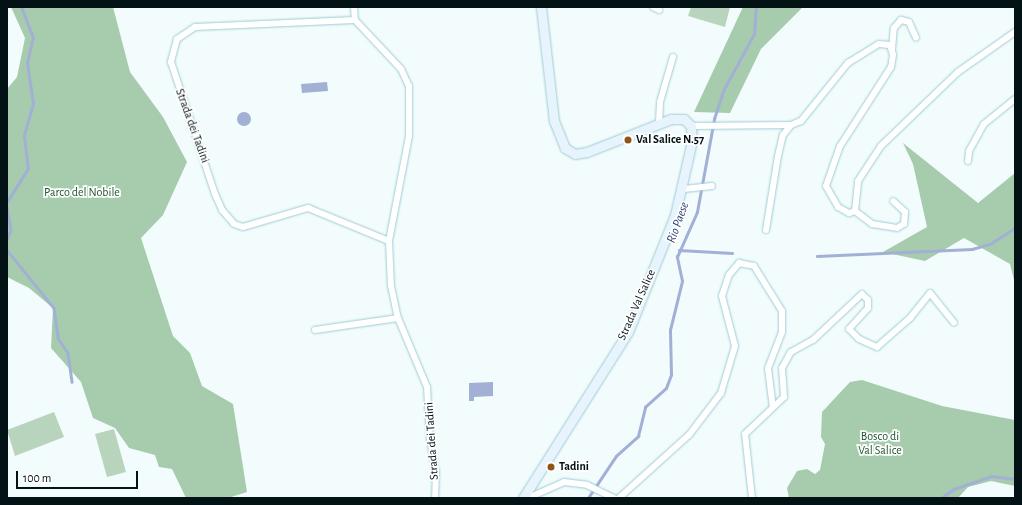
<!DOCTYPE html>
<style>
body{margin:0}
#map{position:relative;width:1022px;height:505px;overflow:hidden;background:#f3fcfd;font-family:"Alegreya Sans",sans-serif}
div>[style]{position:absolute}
.green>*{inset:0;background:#b8d4bc}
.forest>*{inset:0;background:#a7cbad}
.water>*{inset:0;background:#a2b0d6}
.round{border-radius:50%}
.stream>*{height:2.5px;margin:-1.25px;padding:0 1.25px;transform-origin:1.25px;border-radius:1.25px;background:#a2b0d6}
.roads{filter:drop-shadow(0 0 1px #9fccd4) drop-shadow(0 0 1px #9fccd4)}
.street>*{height:6px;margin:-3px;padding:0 3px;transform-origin:3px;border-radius:3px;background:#fff}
.secondary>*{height:9px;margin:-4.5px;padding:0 4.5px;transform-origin:4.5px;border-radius:4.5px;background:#e8f4fd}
.dots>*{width:11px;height:11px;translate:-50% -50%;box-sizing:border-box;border:2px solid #fff;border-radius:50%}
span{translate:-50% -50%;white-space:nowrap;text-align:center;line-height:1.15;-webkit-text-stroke:3.5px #fff;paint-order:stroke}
.street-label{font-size:12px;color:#031215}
.poi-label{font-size:12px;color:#031215;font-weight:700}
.left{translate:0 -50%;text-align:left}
.park-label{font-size:12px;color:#1d532c}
.water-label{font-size:13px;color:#334274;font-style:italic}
.frame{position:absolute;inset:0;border:8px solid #031215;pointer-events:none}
.scale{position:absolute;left:16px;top:471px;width:122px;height:18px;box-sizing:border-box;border:2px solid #031215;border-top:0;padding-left:5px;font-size:12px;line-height:14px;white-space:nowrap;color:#031215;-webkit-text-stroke:3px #fff;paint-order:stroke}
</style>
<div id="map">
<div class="green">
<i style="clip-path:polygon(691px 7px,730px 7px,725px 27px,688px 16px)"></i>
<i style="clip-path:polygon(54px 412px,64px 437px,15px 456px,7px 430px)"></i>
<i style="clip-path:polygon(114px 429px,126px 472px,107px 477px,95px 434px)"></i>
</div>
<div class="forest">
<i style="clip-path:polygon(11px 7px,113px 7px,130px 72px,163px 117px,187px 162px,163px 215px,141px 238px,173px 336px,190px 353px,202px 386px,233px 404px,247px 492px,228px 498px,186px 498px,172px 469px,159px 467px,155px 455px,129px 448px,115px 428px,93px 418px,81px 382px,51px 348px,53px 308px,29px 288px,7px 277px,7px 89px,17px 77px,25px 38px)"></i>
<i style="clip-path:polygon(743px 7px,803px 7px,761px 49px,730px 113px,694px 112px)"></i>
<i style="clip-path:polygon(903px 143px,978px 203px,1015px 173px,1015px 284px,1010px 264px,964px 238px,925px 261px,883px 252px,927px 227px,913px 164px)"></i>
<i style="clip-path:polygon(862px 380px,942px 406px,1015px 420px,1015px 486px,991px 481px,968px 487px,958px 498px,789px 498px,787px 488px,797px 471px,807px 469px,815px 474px,820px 470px,825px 444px,821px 437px,822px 412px,850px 382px)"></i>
</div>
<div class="water">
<i style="clip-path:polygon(327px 82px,328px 91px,302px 93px,301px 84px)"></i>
<i class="round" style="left:237px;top:112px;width:14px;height:14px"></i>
<i style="clip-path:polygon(493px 382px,493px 396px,474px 397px,474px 401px,469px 401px,469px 383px)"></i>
</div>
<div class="stream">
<i style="left:7px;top:202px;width:39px;rotate:-58deg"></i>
<i style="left:28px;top:169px;width:34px;rotate:-97deg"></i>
<i style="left:24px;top:135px;width:32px;rotate:-74deg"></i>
<i style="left:33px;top:104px;width:41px;rotate:-98.3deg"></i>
<i style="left:27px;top:63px;width:26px;rotate:-77deg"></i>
<i style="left:33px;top:38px;width:33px;rotate:-111deg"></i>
<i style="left:7px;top:207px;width:23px;rotate:80deg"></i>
<i style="left:11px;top:230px;width:11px;rotate:112deg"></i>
<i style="left:7px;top:250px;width:75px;rotate:51deg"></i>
<i style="left:54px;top:308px;width:30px;rotate:82deg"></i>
<i style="left:58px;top:338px;width:18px;rotate:56deg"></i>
<i style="left:68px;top:353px;width:29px;rotate:82deg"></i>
<i style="left:679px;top:250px;width:53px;rotate:3.2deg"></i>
<i style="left:817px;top:256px;width:155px;rotate:-2.6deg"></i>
<i style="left:972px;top:249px;width:19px;rotate:-16deg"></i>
<i style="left:990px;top:244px;width:30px;rotate:-33deg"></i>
<i style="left:588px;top:498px;width:50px;rotate:-56.3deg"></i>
<i style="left:616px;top:456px;width:30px;rotate:-42deg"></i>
<i style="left:638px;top:436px;width:30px;rotate:-76deg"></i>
<i style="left:645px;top:407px;width:28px;rotate:-42deg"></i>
<i style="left:666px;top:388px;width:14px;rotate:-69deg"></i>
<i style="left:671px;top:375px;width:45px;rotate:-91.3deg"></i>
<i style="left:670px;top:330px;width:50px;rotate:-76.2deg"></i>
<i style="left:682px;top:281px;width:25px;rotate:-102deg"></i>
<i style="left:677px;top:257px;width:49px;rotate:-66deg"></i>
<i style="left:697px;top:212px;width:95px;rotate:-79.6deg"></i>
<i style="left:714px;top:119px;width:32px;rotate:-72deg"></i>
<i style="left:724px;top:89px;width:63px;rotate:-61.4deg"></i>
<i style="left:754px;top:34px;width:27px;rotate:-86deg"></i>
<i style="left:941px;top:498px;width:16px;rotate:-35deg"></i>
<i style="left:954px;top:489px;width:39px;rotate:-19deg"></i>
<i style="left:991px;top:476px;width:24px;rotate:7deg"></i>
</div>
<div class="roads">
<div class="street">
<i style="left:354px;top:7px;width:13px;rotate:86deg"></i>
<i style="left:355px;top:20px;width:160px;rotate:177.5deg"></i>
<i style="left:195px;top:27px;width:22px;rotate:146deg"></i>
<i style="left:177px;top:39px;width:24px;rotate:105deg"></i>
<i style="left:171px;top:62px;width:139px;rotate:71.6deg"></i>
<i style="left:215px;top:194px;width:17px;rotate:66deg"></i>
<i style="left:222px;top:210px;width:18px;rotate:49deg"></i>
<i style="left:234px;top:224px;width:9px;rotate:18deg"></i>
<i style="left:243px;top:227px;width:68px;rotate:-16.3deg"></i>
<i style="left:308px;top:208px;width:87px;rotate:22.2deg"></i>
<i style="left:389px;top:241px;width:45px;rotate:87.5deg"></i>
<i style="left:391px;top:286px;width:33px;rotate:78deg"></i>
<i style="left:398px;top:318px;width:75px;rotate:67.2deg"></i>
<i style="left:427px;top:387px;width:52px;rotate:86.7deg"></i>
<i style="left:430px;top:439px;width:34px;rotate:80deg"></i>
<i style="left:436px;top:472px;width:26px;rotate:92deg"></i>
<i style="left:653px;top:7px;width:7px;rotate:27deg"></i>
<i style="left:355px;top:20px;width:67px;rotate:46.8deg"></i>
<i style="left:401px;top:69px;width:19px;rotate:65deg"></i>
<i style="left:409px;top:86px;width:50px;rotate:90deg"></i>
<i style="left:409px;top:136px;width:107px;rotate:100.8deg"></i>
<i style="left:892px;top:49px;width:21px;rotate:-85deg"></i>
<i style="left:894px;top:28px;width:11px;rotate:-49deg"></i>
<i style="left:901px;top:20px;width:8px;rotate:14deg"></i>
<i style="left:909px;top:22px;width:17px;rotate:66deg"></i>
<i style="left:659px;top:122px;width:20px;rotate:-87deg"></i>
<i style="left:660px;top:102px;width:47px;rotate:-73.9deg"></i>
<i style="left:691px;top:126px;width:100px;rotate:-0.6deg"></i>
<i style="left:791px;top:125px;width:11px;rotate:-22deg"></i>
<i style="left:801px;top:121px;width:75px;rotate:-51deg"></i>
<i style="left:848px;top:63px;width:36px;rotate:-32deg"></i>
<i style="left:879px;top:44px;width:11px;rotate:5deg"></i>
<i style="left:890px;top:45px;width:10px;rotate:73deg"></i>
<i style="left:893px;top:55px;width:12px;rotate:99deg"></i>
<i style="left:891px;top:67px;width:94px;rotate:122.8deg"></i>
<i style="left:840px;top:146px;width:42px;rotate:109.3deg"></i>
<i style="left:826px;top:186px;width:24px;rotate:60deg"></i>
<i style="left:838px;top:207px;width:13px;rotate:29deg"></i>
<i style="left:849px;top:213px;width:6px;rotate:-18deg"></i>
<i style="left:855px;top:211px;width:30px;rotate:-84deg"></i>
<i style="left:858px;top:181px;width:42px;rotate:-56.7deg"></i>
<i style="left:881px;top:146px;width:107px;rotate:-43.9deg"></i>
<i style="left:958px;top:72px;width:70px;rotate:-35.1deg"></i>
<i style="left:968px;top:161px;width:10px;rotate:-84deg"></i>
<i style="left:969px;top:151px;width:31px;rotate:-61deg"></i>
<i style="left:984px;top:124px;width:40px;rotate:-39deg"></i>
<i style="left:684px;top:189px;width:28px;rotate:-6deg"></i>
<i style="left:855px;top:211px;width:21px;rotate:37deg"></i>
<i style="left:872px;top:224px;width:25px;rotate:9deg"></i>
<i style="left:897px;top:228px;width:8px;rotate:-30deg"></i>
<i style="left:904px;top:224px;width:12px;rotate:-85deg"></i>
<i style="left:905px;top:212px;width:16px;rotate:-137deg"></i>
<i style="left:766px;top:230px;width:75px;rotate:-80.8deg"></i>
<i style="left:778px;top:156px;width:22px;rotate:-77deg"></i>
<i style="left:783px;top:135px;width:13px;rotate:-51deg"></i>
<i style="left:315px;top:330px;width:84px;rotate:-8.2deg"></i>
<i style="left:528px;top:498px;width:39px;rotate:-24deg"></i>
<i style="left:564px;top:482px;width:23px;rotate:7deg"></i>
<i style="left:587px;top:485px;width:30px;rotate:26deg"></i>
<i style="left:619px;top:498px;width:94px;rotate:-42deg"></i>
<i style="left:689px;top:435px;width:53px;rotate:-52.7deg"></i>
<i style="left:721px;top:393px;width:49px;rotate:-73.4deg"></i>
<i style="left:735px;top:346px;width:52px;rotate:-104.6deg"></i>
<i style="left:722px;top:296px;width:22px;rotate:-72deg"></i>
<i style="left:729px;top:275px;width:16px;rotate:-50deg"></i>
<i style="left:739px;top:263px;width:15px;rotate:11deg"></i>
<i style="left:754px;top:266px;width:53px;rotate:58.1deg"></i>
<i style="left:782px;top:311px;width:21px;rotate:90deg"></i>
<i style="left:782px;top:332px;width:39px;rotate:111deg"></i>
<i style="left:768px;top:368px;width:39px;rotate:83deg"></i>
<i style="left:752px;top:498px;width:64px;rotate:-96.2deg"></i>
<i style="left:745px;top:434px;width:54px;rotate:-43.5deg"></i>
<i style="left:784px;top:397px;width:29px;rotate:-94deg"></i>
<i style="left:782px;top:368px;width:18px;rotate:-61deg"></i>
<i style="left:791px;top:352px;width:25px;rotate:-29deg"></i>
<i style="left:813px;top:340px;width:67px;rotate:-43.2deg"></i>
<i style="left:862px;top:294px;width:8px;rotate:45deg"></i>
<i style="left:868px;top:300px;width:8px;rotate:90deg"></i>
<i style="left:868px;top:308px;width:28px;rotate:132deg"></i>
<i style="left:849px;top:329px;width:14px;rotate:45deg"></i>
<i style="left:859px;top:339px;width:20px;rotate:24deg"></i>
<i style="left:877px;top:347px;width:44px;rotate:-41.3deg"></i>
<i style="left:910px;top:318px;width:32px;rotate:-51deg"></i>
<i style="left:930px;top:293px;width:38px;rotate:51deg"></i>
</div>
<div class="secondary">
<i style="left:523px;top:498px;width:196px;rotate:-57.7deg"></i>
<i style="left:628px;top:332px;width:126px;rotate:-68.1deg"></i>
<i style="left:675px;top:215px;width:76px;rotate:-77.1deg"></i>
<i style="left:692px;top:141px;width:15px;rotate:-94deg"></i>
<i style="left:691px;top:126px;width:10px;rotate:-135deg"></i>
<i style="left:684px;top:119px;width:13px;rotate:180deg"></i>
<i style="left:671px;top:119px;width:90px;rotate:158.6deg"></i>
<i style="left:587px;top:152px;width:12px;rotate:171deg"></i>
<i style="left:575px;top:154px;width:12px;rotate:-149deg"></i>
<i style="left:565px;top:148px;width:29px;rotate:-112deg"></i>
<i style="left:554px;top:121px;width:115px;rotate:-96.5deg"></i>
</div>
</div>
<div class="dots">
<i style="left:628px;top:140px;background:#915417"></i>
<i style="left:551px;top:467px;background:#915417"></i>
</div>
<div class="street-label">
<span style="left:192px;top:126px;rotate:70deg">Strada dei Tadini</span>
<span style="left:637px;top:305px;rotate:-66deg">Strada Val Salice</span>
<span style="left:432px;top:441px;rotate:-94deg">Strada dei Tadini</span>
</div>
<div class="poi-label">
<span class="left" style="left:636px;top:140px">Val Salice N.57</span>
<span class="left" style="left:559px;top:467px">Tadini</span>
</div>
<div class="park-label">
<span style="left:82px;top:193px">Parco del Nobile</span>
<span style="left:880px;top:444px">Bosco di<br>Val Salice</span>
</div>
<div class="water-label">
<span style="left:679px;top:223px;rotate:-70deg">Rio Paese</span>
</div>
<div class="frame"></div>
<div class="scale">100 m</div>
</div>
